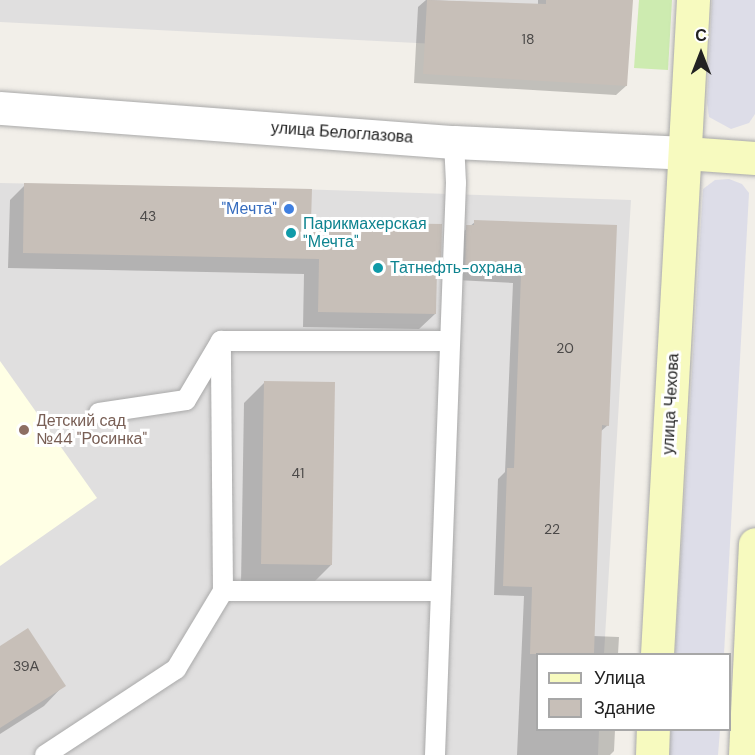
<!DOCTYPE html>
<meta charset="utf-8">
<style>
body{margin:0}
#map{position:relative;width:755px;height:755px;overflow:hidden;background:#f2efe9;font-family:"DM Sans",sans-serif}
div>[style]{position:absolute}
.residential>*{inset:0;background:#e0dfdf}
.education>*{inset:0;background:#ffffe5}
.grass>*{inset:0;background:#cdebb0}
.plaza>*{inset:0;background:#dddde8}
.shadow>*{inset:0;background:#0003}
.building>*{inset:0;background:#c7bfb8}
.roads{filter:drop-shadow(0 0 2px #a9a9a9) drop-shadow(0 0 2px #a9a9a9)}
.service>*{height:20px;margin:-10px;padding:0 10px;transform-origin:10px;border-radius:10px;background:#fff}
.tertiary>*{height:33px;margin:-16.5px;padding:0 16.5px;transform-origin:16.5px;border-radius:16.5px;background:#fff}
.secondary>*{height:33px;margin:-16.5px;padding:0 16.5px;transform-origin:16.5px;border-radius:16.5px;background:#f7fabf}
.dots>*{width:16px;height:16px;translate:-50% -50%;box-sizing:border-box;border:3px solid #fff;border-radius:50%}
span{translate:-50% -50%;white-space:nowrap;text-align:center;line-height:1.15;-webkit-text-stroke:6px #fff;paint-order:stroke}
.number-label{font-size:14px;color:#4b4948}
.number-label span{-webkit-text-stroke-width:0}
.street-label{font-size:16px;color:#222}
.shop-label{font-size:16px;color:#366cbe}
.right{translate:-100% -50%;text-align:right}
.culture-label{font-size:16px;color:#0d838f}
.left{translate:0 -50%;text-align:left}
.education-label{font-size:16px;color:#785e54}
.legend{position:absolute;left:536px;top:653px;width:195px;height:78px;box-sizing:border-box;background:#fff;border:2px solid #a7a7a7;margin:0;padding:8px 10px;list-style:none;font-size:18px;color:#222}
.legend li{display:flex;align-items:center;gap:12px;height:30px}
.legend b{width:30px;border:2px solid #a7a7a7}
.north{position:absolute;left:671px;top:24px;width:60px;height:60px;-webkit-text-stroke:4px #fff;paint-order:stroke;rotate:0deg;font-size:16px;font-weight:700;line-height:24px;text-align:center;color:#222}
.north::after{content:'';display:block;margin:auto;width:21px;height:27px;background:#222;clip-path:polygon(50% 0,100% 100%,50% 72%,0 100%)}
</style>
<div id="map">
<div class="residential">
<i style="clip-path:polygon(0 0,618px 0,615px 53px,0 22px)"></i>
<i style="clip-path:polygon(0 183px,297px 189px,631px 200px,604px 654px,538px 654px,538px 730px,599px 730px,598px 755px,0 755px)"></i>
</div>
<div class="education">
<i style="clip-path:polygon(0 361px,97px 498px,0 566px)"></i>
</div>
<div class="grass">
<i style="clip-path:polygon(639px 0,672px 0,668px 70px,634px 68px)"></i>
</div>
<div class="plaza">
<i style="clip-path:polygon(712px 0,755px 0,755px 114px,749px 123px,731px 129px,709px 117px,707px 102px)"></i>
<i style="clip-path:polygon(729px 179px,742px 184px,749px 193px,724px 654px,675px 654px,703px 189px,715px 180px)"></i>
<i style="clip-path:polygon(671px 730px,720px 730px,718px 755px,669px 755px)"></i>
</div>
<div class="shadow">
<i style="clip-path:polygon(426px 0,538px 5px,538px 0,631px 0,626px 86px,616px 95px,414px 83px,418px 7px)"></i>
<i style="clip-path:polygon(25px 185px,310px 224px,439px 270px,435px 274px,435px 314px,419px 329px,303px 327px,304px 274px,8px 268px,10px 200px)"></i>
<i style="clip-path:polygon(475px 222px,615px 227px,608px 425px,600px 432px,593px 636px,619px 637px,618px 654px,538px 654px,538px 730px,615px 730px,614px 751px,610px 755px,517px 755px,524px 596px,494px 595px,498px 479px,505px 472px,513px 283px,456px 280px,458px 236px)"></i>
<i style="clip-path:polygon(264px 383px,331px 565px,311px 585px,241px 584px,244px 403px)"></i>
<i style="clip-path:polygon(0 648px,64px 685px,44px 706px,0 734px)"></i>
</div>
<div class="building">
<i style="clip-path:polygon(427px 0,546px 4px,546px 0,633px 0,627px 86px,423px 74px)"></i>
<i style="clip-path:polygon(24px 183px,312px 189px,311px 222px,442px 224px,441px 270px,437px 270px,436px 314px,318px 312px,319px 259px,23px 253px)"></i>
<i style="clip-path:polygon(474px 220px,617px 225px,609px 426px,602px 425px,594px 654px,530px 654px,532px 587px,503px 586px,507px 468px,514px 468px,521px 274px,465px 271px,466px 225px,474px 225px)"></i>
<i style="clip-path:polygon(264px 381px,335px 382px,332px 565px,261px 564px)"></i>
<i style="clip-path:polygon(28px 628px,66px 686px,0 728px,0 646px)"></i>
</div>
<div class="roads">
<div class="service">
<i style="left:99px;top:413px;width:88px;rotate:-8.5deg"></i>
<i style="left:186px;top:400px;width:69px;rotate:-59.3deg"></i>
<i style="left:223px;top:591px;width:218px"></i>
<i style="left:45px;top:755px;width:157px;rotate:-33.3deg"></i>
<i style="left:176px;top:669px;width:91px;rotate:-58.9deg"></i>
<i style="left:223px;top:591px;width:250px;rotate:-90.5deg"></i>
<i style="left:221px;top:341px;width:229px"></i>
<i style="left:435px;top:755px;width:572px;rotate:-87.9deg"></i>
<i style="left:456px;top:183px;width:41px;rotate:-92.8deg"></i>
</div>
<div class="tertiary">
<i style="left:0;top:108px;width:455px;rotate:4.3deg"></i>
<i style="left:454px;top:142px;width:231px;rotate:2.7deg"></i>
</div>
<div class="secondary">
<i style="left:685px;top:153px;width:70px;rotate:4.1deg"></i>
<i style="left:657px;top:654px;width:655px;rotate:-86.85deg"></i>
<i style="left:652px;top:755px;width:25px;rotate:-88deg"></i>
<i style="left:745px;top:755px;width:211px;rotate:-87.3deg"></i>
</div>
</div>
<div class="dots">
<i style="left:289px;top:209px;background:#3f7fe0"></i>
<i style="left:291px;top:233px;background:#0f9aa8"></i>
<i style="left:378px;top:268px;background:#0f9aa8"></i>
<i style="left:24px;top:430px;background:#8d6e63"></i>
</div>
<div class="number-label">
<span style="left:528px;top:39px">18</span>
<span style="left:148px;top:216px">43</span>
<span style="left:565px;top:348px">20</span>
<span style="left:298px;top:473px">41</span>
<span style="left:552px;top:529px">22</span>
<span style="left:26px;top:666px">39А</span>
</div>
<div class="street-label">
<span style="left:342px;top:133px;rotate:4deg">улица Белоглазова</span>
<span style="left:671px;top:404px;rotate:-87deg">улица Чехова</span>
</div>
<div class="shop-label">
<span class="right" style="left:277px;top:209px">"Мечта"</span>
</div>
<div class="culture-label">
<span class="left" style="left:303px;top:233px">Парикмахерская<br>"Мечта"</span>
<span class="left" style="left:390px;top:268px">Татнефть-охрана</span>
</div>
<div class="education-label">
<span class="left" style="left:36px;top:430px">Детский сад<br>№44 "Росинка"</span>
</div>
<ul class="legend">
<li><b style="height:8px;background:#f7fabf"></b>Улица</li>
<li><b style="height:16px;background:#c7bfb8"></b>Здание</li>
</ul>
<div class="north">С</div>
</div>
